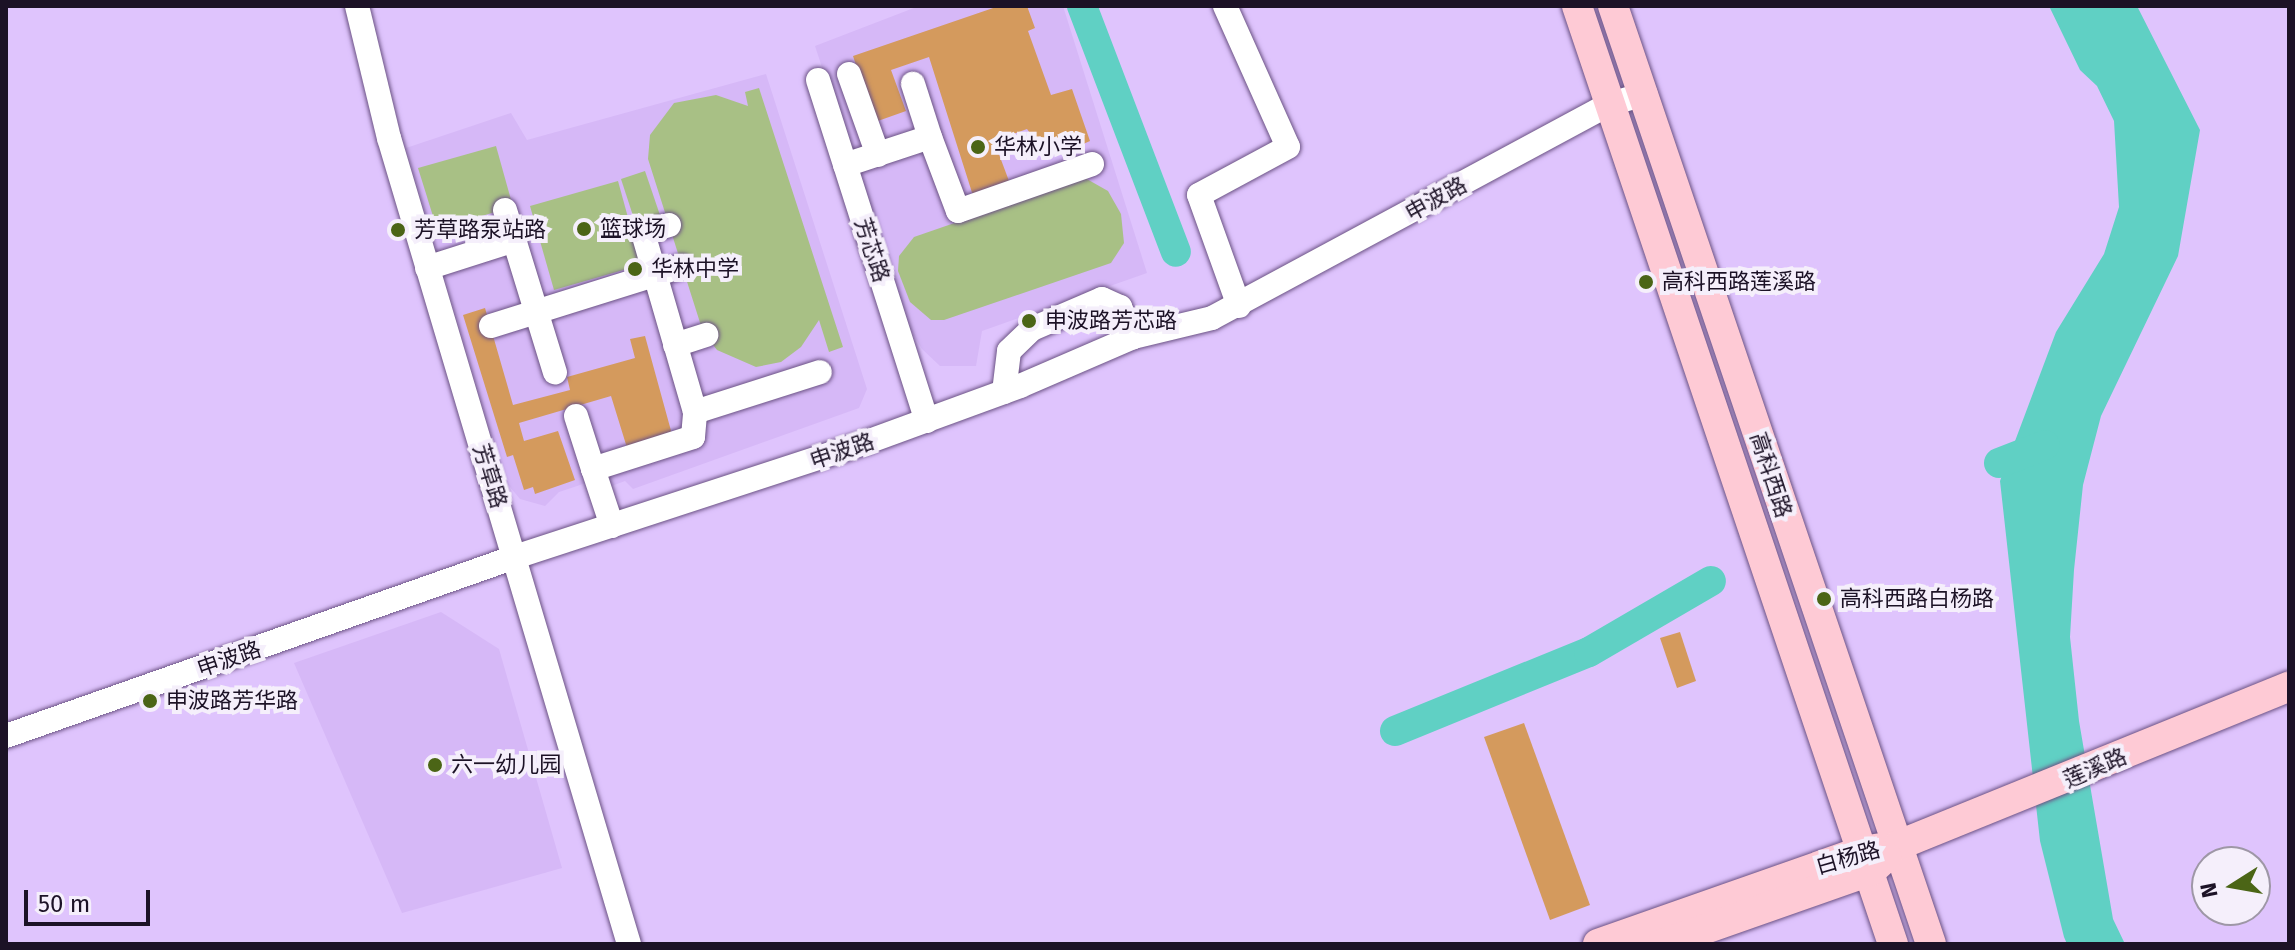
<!DOCTYPE html>
<meta charset="utf-8">
<style>
body{margin:0}
#map{position:relative;width:2295px;height:950px;overflow:hidden;background:#dfc4fd;font-family:"Fira Sans","Noto Sans SC",sans-serif}
div>[style]{position:absolute}
.built>*{inset:0;background:#d6b8f7}
.green>*{inset:0;background:#a8c085}
.water>*{inset:0;background:#60d0c4}
.river>*{height:30px;margin:-15px;padding:0 15px;transform-origin:15px;border-radius:15px;background:#60d0c4}
.building>*{inset:0;background:#d49a5d}
.roads{filter:drop-shadow(0 0 2px #6b5284) drop-shadow(0 0 2px #6b5284)}
.minor>*{height:24px;margin:-12px;padding:0 12px;transform-origin:12px;border-radius:12px;background:#fff}
.major>*{height:30px;margin:-15px;padding:0 15px;transform-origin:15px;border-radius:15px;background:#fecad5}
.dots>*{width:22px;height:22px;translate:-50% -50%;box-sizing:border-box;border:4px solid #f5effb;border-radius:50%}
span{translate:-50% -50%;white-space:nowrap;text-align:center;line-height:1.15;-webkit-text-stroke:8px #f5effb;paint-order:stroke}
.poi-label{font-size:22px;color:#1c1226}
.left{translate:0 -50%;text-align:left}
.street-label{font-size:22px;color:#1c1226}
.frame{position:absolute;inset:0;border:8px solid #1c1226;pointer-events:none}
.north{position:absolute;left:2191px;top:846px;width:80px;height:80px;box-sizing:border-box;background:#f5effb;border:2px solid #9e97a6;border-radius:50%;rotate:259deg;font-size:22px;font-weight:700;line-height:32px;text-align:center;color:#1c1226}
.north::after{content:'';display:block;margin:auto;width:28px;height:36px;background:#4b6516;clip-path:polygon(50% 0,100% 100%,50% 72%,0 100%)}
.scale{position:absolute;left:24px;top:890px;width:126px;height:36px;box-sizing:border-box;border:4px solid #1c1226;border-top:0;padding-left:10px;font-size:24px;line-height:28px;white-space:nowrap;color:#1c1226;-webkit-text-stroke:6px #f5effb;paint-order:stroke}
</style>
<div id="map">
<div class="built">
<i style="clip-path:polygon(919px 6px,1063px 6px,1147px 273px,982px 331px,976px 366px,940px 366px,922px 349px,906px 322px,815px 46px)"></i>
<i style="clip-path:polygon(766px 74px,867px 389px,859px 408px,633px 489px,625px 481px,601px 490px,595px 480px,559px 492px,545px 506px,520px 499px,505px 481px,406px 148px,511px 113px,527px 140px)"></i>
<i style="clip-path:polygon(441px 612px,499px 649px,562px 868px,402px 913px,294px 663px)"></i>
</div>
<div class="green">
<i style="clip-path:polygon(759px 88px,843px 347px,829px 352px,819px 320px,801px 347px,781px 362px,756px 367px,717px 350px,703px 332px,648px 159px,650px 135px,674px 103px,716px 95px,748px 106px,745px 92px)"></i>
<i style="clip-path:polygon(496px 146px,513px 207px,437px 229px,418px 168px)"></i>
<i style="clip-path:polygon(645px 171px,663px 224px,638px 231px,621px 179px)"></i>
<i style="clip-path:polygon(1085px 178px,1108px 191px,1121px 214px,1124px 243px,1111px 263px,944px 320px,931px 320px,910px 302px,898px 271px,899px 256px,914px 237px)"></i>
<i style="clip-path:polygon(618px 181px,641px 265px,554px 290px,530px 206px)"></i>
</div>
<div class="water">
<i style="clip-path:polygon(2049px 6px,2137px 6px,2200px 130px,2178px 256px,2101px 416px,2083px 485px,2074px 570px,2070px 637px,2079px 721px,2113px 919px,2125px 944px,2067px 944px,2064px 937px,2040px 841px,2000px 481px,2056px 332px,2104px 254px,2119px 207px,2114px 121px,2097px 86px,2080px 70px)"></i>
</div>
<div class="river">
<i style="left:1082px;top:6px;width:263px;rotate:69.1deg"></i>
<i style="left:1999px;top:463px;width:49px;rotate:-21.4deg"></i>
<i style="left:1395px;top:731px;width:209px;rotate:-22.2deg"></i>
<i style="left:1589px;top:652px;width:141px;rotate:-30.2deg"></i>
</div>
<div class="building">
<i style="clip-path:polygon(999px 6px,1027px 6px,1035px 28px,1028px 31px,1051px 95px,1072px 89px,1090px 141px,1058px 155px,1044px 152px,1027px 129px,994px 141px,1012px 189px,975px 202px,929px 57px,891px 70px,906px 111px,875px 122px,853px 56px)"></i>
<i style="clip-path:polygon(485px 308px,513px 405px,570px 390px,567px 377px,635px 358px,630px 339px,645px 336px,673px 438px,628px 451px,611px 396px,519px 423px,524px 441px,558px 431px,575px 480px,535px 494px,533px 487px,524px 490px,513px 455px,507px 457px,463px 315px)"></i>
<i style="clip-path:polygon(1680px 632px,1696px 681px,1677px 688px,1660px 638px)"></i>
<i style="clip-path:polygon(1524px 723px,1590px 905px,1550px 920px,1484px 737px)"></i>
</div>
<div class="roads">
<div class="minor">
<i style="left:357px;top:6px;width:136px;rotate:76.4deg"></i>
<i style="left:389px;top:138px;width:841px;rotate:73.42deg"></i>
<i style="left:1225px;top:6px;width:154px;rotate:65.9deg"></i>
<i style="left:1288px;top:147px;width:101px;rotate:151.7deg"></i>
<i style="left:1199px;top:195px;width:118px;rotate:70.2deg"></i>
<i style="left:849px;top:74px;width:86px;rotate:70.3deg"></i>
<i style="left:818px;top:80px;width:358px;rotate:72.3deg"></i>
<i style="left:930px;top:137px;width:79px;rotate:69.3deg"></i>
<i style="left:958px;top:211px;width:142px;rotate:-19.3deg"></i>
<i style="left:845px;top:165px;width:89px;rotate:-18.2deg"></i>
<i style="left:930px;top:137px;width:56px;rotate:-107.8deg"></i>
<i style="left:505px;top:210px;width:170px;rotate:72.9deg"></i>
<i style="left:669px;top:225px;width:27px;rotate:163deg"></i>
<i style="left:643px;top:233px;width:186px;rotate:73.8deg"></i>
<i style="left:427px;top:268px;width:92px;rotate:-17.7deg"></i>
<i style="left:491px;top:326px;width:200px;rotate:-17.4deg"></i>
<i style="left:675px;top:345px;width:33px;rotate:-18deg"></i>
<i style="left:1004px;top:392px;width:41px;rotate:-83deg"></i>
<i style="left:1009px;top:351px;width:32px;rotate:-44deg"></i>
<i style="left:1032px;top:329px;width:76px;rotate:-23.2deg"></i>
<i style="left:1102px;top:299px;width:20px;rotate:24deg"></i>
<i style="left:1120px;top:307px;width:33px;rotate:67deg"></i>
<i style="left:576px;top:416px;width:56px;rotate:72.2deg"></i>
<i style="left:612px;top:526px;width:60px;rotate:-108.4deg"></i>
<i style="left:593px;top:469px;width:105px;rotate:-17.7deg"></i>
<i style="left:693px;top:437px;width:25px;rotate:-85deg"></i>
<i style="left:695px;top:412px;width:131px;rotate:-17.7deg"></i>
<i style="left:6px;top:736px;width:540px;rotate:-19.38deg"></i>
<i style="left:515px;top:557px;width:370px;rotate:-18.1deg"></i>
<i style="left:867px;top:442px;width:163px;rotate:-20.1deg"></i>
<i style="left:1020px;top:386px;width:123px;rotate:-23.4deg"></i>
<i style="left:1133px;top:337px;width:81px;rotate:-13.5deg"></i>
<i style="left:1212px;top:318px;width:452px;rotate:-28.3deg"></i>
<i style="left:1610px;top:104px;width:37px;rotate:-16deg"></i>
</div>
<div class="major">
<i style="left:1577px;top:6px;width:990px;rotate:71.38deg"></i>
<i style="left:1613px;top:6px;width:990px;rotate:71.27deg"></i>
<i style="left:1598px;top:944px;width:280px;rotate:-19.4deg"></i>
<i style="left:1862px;top:851px;width:37px;rotate:-9deg"></i>
<i style="left:1899px;top:845px;width:421px;rotate:-22.1deg"></i>
<i style="left:1662px;top:944px;width:221px;rotate:-19.3deg"></i>
<i style="left:1871px;top:871px;width:21px;rotate:-43deg"></i>
</div>
</div>
<div class="dots">
<i style="left:978px;top:147px;background:#4b6516"></i>
<i style="left:584px;top:229px;background:#4b6516"></i>
<i style="left:398px;top:230px;background:#4b6516"></i>
<i style="left:635px;top:269px;background:#4b6516"></i>
<i style="left:1646px;top:282px;background:#4b6516"></i>
<i style="left:1029px;top:321px;background:#4b6516"></i>
<i style="left:1824px;top:599px;background:#4b6516"></i>
<i style="left:150px;top:701px;background:#4b6516"></i>
<i style="left:435px;top:765px;background:#4b6516"></i>
</div>
<div class="poi-label">
<span class="left" style="left:994px;top:147px">华林小学</span>
<span class="left" style="left:600px;top:229px">篮球场</span>
<span class="left" style="left:414px;top:230px">芳草路泵站路</span>
<span class="left" style="left:651px;top:269px">华林中学</span>
<span class="left" style="left:1662px;top:282px">高科西路莲溪路</span>
<span class="left" style="left:1045px;top:321px">申波路芳芯路</span>
<span class="left" style="left:1840px;top:599px">高科西路白杨路</span>
<span class="left" style="left:166px;top:701px">申波路芳华路</span>
<span class="left" style="left:451px;top:765px">六一幼儿园</span>
</div>
<div class="street-label">
<span style="left:1436px;top:199px;rotate:-29deg">申波路</span>
<span style="left:872px;top:250px;rotate:72deg">芳芯路</span>
<span style="left:842px;top:451px;rotate:-19deg">申波路</span>
<span style="left:1771px;top:475px;rotate:72deg">高科西路</span>
<span style="left:490px;top:476px;rotate:73deg">芳草路</span>
<span style="left:229px;top:659px;rotate:-19deg">申波路</span>
<span style="left:2095px;top:768px;rotate:-23deg">莲溪路</span>
<span style="left:1848px;top:858px;rotate:-16deg">白杨路</span>
</div>
<div class="frame"></div>
<div class="north">N</div>
<div class="scale">50 m</div>
</div>
